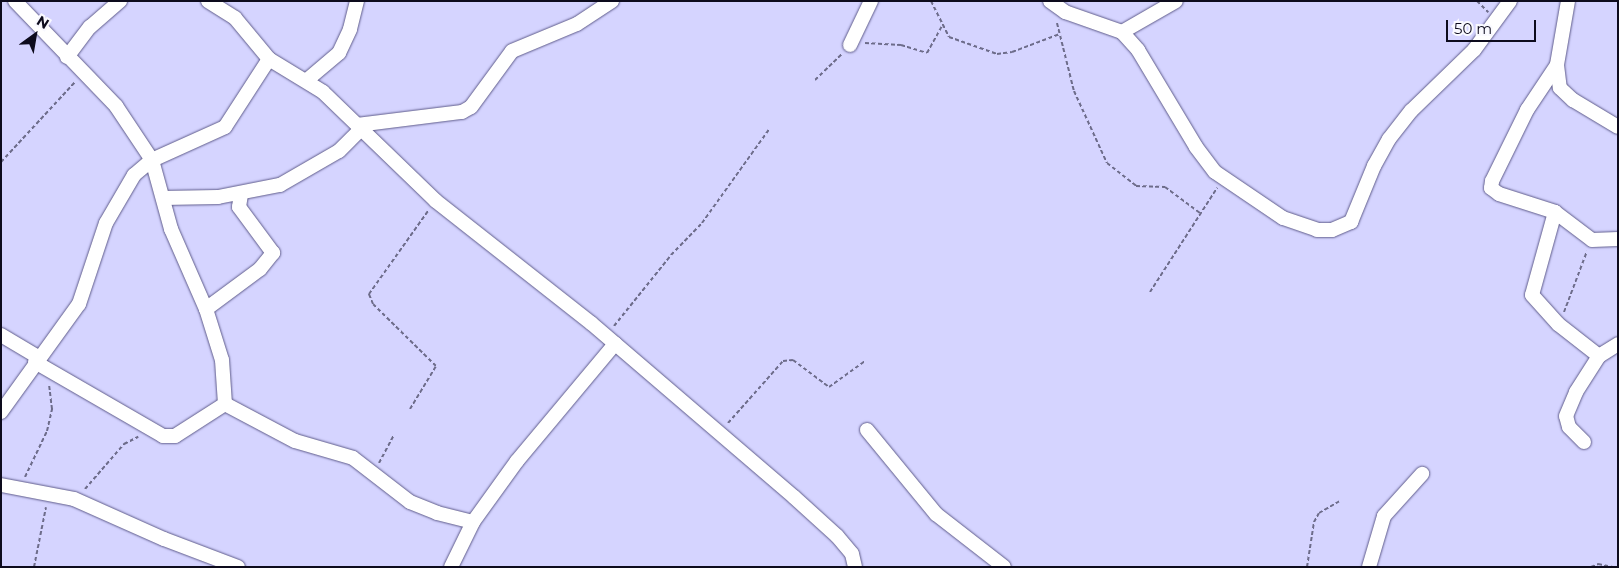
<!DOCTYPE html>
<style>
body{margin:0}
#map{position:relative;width:1619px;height:568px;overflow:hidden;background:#d5d4ff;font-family:Montserrat,sans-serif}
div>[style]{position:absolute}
.path>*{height:2px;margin-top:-1px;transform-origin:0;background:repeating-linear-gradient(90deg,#6d6c8a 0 4px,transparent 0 6.5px)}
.roads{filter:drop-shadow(0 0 1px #5f5c8b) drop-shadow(0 0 1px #5f5c8b)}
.street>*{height:14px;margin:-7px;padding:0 7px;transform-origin:7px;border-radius:7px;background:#fff}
span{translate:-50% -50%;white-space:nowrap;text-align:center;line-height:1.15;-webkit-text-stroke:4px #f9f9ff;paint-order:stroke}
.frame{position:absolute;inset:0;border:2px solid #0d0b1d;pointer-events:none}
.north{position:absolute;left:10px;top:10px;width:50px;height:50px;-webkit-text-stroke:4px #f9f9ff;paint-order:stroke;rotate:32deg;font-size:14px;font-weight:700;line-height:20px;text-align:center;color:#0d0b1d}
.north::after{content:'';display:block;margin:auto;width:18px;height:22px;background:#0d0b1d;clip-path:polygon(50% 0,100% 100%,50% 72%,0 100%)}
.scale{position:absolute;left:1446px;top:20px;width:90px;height:22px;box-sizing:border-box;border:2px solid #0d0b1d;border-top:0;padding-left:6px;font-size:15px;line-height:18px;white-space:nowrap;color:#0d0b1d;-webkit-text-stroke:4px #f9f9ff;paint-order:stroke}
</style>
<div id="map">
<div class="path">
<i style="left:931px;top:1px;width:40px;rotate:63.4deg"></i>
<i style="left:949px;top:37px;width:51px;rotate:19.5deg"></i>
<i style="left:997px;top:54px;width:15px;rotate:-8deg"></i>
<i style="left:1012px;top:52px;width:51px;rotate:-20.6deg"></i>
<i style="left:1477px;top:1px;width:16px;rotate:45deg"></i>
<i style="left:1057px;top:23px;width:70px;rotate:76deg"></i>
<i style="left:1074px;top:91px;width:79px;rotate:65.4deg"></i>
<i style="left:1107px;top:163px;width:37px;rotate:38deg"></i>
<i style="left:1136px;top:186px;width:29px;rotate:2deg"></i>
<i style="left:1165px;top:187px;width:44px;rotate:36.6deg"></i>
<i style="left:865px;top:43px;width:36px;rotate:3deg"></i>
<i style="left:901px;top:45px;width:27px;rotate:17deg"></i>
<i style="left:927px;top:53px;width:31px;rotate:-61deg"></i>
<i style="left:815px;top:80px;width:37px;rotate:-44deg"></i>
<i style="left:1px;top:162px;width:109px;rotate:-47.2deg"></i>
<i style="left:1150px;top:292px;width:124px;rotate:-57.2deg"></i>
<i style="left:1564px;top:312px;width:65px;rotate:-69.3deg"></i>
<i style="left:614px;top:326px;width:91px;rotate:-51.2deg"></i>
<i style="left:671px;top:255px;width:45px;rotate:-45.9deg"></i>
<i style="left:702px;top:223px;width:117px;rotate:-54.4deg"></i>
<i style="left:410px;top:409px;width:50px;rotate:-58.8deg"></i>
<i style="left:436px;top:366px;width:88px;rotate:-135.5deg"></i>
<i style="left:373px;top:304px;width:11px;rotate:-112deg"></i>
<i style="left:369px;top:294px;width:102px;rotate:-54.6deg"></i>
<i style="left:728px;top:423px;width:83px;rotate:-48.4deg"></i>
<i style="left:783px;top:361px;width:10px;rotate:-6deg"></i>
<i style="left:793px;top:360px;width:45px;rotate:36.9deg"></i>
<i style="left:829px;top:387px;width:44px;rotate:-35.8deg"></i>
<i style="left:379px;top:463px;width:32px;rotate:-62deg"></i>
<i style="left:25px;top:477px;width:51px;rotate:-64.4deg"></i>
<i style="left:47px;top:431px;width:23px;rotate:-77deg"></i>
<i style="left:52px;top:409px;width:24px;rotate:-97deg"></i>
<i style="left:85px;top:489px;width:60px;rotate:-49.1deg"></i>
<i style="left:124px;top:444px;width:16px;rotate:-27deg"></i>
<i style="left:34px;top:567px;width:61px;rotate:-78.7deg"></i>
<i style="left:1307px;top:567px;width:46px;rotate:-81.2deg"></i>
<i style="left:1314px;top:522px;width:10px;rotate:-61deg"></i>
<i style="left:1319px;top:513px;width:24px;rotate:-30deg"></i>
<i style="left:1591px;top:567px;width:8px;rotate:-23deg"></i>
<i style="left:1598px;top:564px;width:15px;rotate:11deg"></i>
</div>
<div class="roads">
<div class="street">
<i style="left:15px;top:1px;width:146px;rotate:46.1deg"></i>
<i style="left:116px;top:106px;width:65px;rotate:56.3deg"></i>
<i style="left:152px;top:160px;width:72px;rotate:74.6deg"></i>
<i style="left:171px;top:229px;width:87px;rotate:66.4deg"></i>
<i style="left:206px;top:309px;width:53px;rotate:72.6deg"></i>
<i style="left:222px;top:360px;width:44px;rotate:86.1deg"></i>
<i style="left:225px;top:404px;width:79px;rotate:27.9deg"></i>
<i style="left:295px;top:441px;width:60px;rotate:16.3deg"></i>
<i style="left:353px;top:458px;width:72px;rotate:37.7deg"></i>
<i style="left:410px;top:502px;width:29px;rotate:22deg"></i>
<i style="left:437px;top:513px;width:37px;rotate:14deg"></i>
<i style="left:208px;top:1px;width:32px;rotate:32deg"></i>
<i style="left:235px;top:18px;width:53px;rotate:50.3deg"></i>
<i style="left:269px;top:59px;width:63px;rotate:31.4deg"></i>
<i style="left:323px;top:92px;width:157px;rotate:44deg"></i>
<i style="left:436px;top:201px;width:197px;rotate:38.2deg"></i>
<i style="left:591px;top:323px;width:267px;rotate:40.6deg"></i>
<i style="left:794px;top:497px;width:58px;rotate:42.2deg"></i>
<i style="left:837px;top:536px;width:23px;rotate:50deg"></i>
<i style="left:852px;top:554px;width:13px;rotate:77deg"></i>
<i style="left:1050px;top:1px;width:19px;rotate:36deg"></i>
<i style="left:1065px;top:12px;width:60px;rotate:19.3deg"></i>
<i style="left:1122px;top:32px;width:24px;rotate:48deg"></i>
<i style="left:1138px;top:50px;width:113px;rotate:59.1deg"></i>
<i style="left:1196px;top:147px;width:31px;rotate:53deg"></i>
<i style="left:1215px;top:172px;width:82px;rotate:34.1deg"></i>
<i style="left:1283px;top:218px;width:36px;rotate:19deg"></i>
<i style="left:1317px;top:230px;width:15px"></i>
<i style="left:1332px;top:230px;width:21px;rotate:-23deg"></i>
<i style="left:1351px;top:222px;width:61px;rotate:-67.7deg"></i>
<i style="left:1374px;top:166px;width:31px;rotate:-61deg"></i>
<i style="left:1389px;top:139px;width:36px;rotate:-52deg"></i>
<i style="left:1411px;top:111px;width:88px;rotate:-44.1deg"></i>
<i style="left:1474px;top:50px;width:61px;rotate:-53.7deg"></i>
<i style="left:1568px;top:1px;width:65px;rotate:99.8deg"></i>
<i style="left:1557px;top:65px;width:23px;rotate:83deg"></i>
<i style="left:1560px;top:88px;width:18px;rotate:43deg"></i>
<i style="left:1573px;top:100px;width:52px;rotate:31deg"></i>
<i style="left:1122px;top:32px;width:62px;rotate:-29.9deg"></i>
<i style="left:850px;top:45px;width:49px;rotate:-64.5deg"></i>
<i style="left:67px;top:57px;width:38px;rotate:-53deg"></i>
<i style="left:90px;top:27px;width:40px;rotate:-41deg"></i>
<i style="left:1557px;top:65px;width:54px;rotate:123.7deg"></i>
<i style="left:1527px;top:110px;width:79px;rotate:116.2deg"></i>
<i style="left:1492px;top:181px;width:7px;rotate:98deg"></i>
<i style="left:1491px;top:188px;width:10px;rotate:37deg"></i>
<i style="left:1499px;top:194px;width:59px;rotate:17.8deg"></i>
<i style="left:1555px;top:212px;width:46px;rotate:37.1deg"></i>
<i style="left:1592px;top:240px;width:26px;rotate:-2deg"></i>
<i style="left:307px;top:80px;width:42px;rotate:-40.2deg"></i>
<i style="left:339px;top:53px;width:26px;rotate:-65deg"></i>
<i style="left:350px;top:29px;width:29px;rotate:-76deg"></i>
<i style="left:357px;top:125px;width:106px;rotate:-7.1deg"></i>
<i style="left:462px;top:112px;width:10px;rotate:-29deg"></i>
<i style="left:471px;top:107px;width:69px;rotate:-53.8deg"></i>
<i style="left:512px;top:51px;width:70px;rotate:-22.6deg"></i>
<i style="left:577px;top:24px;width:42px;rotate:-33.3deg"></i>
<i style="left:163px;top:198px;width:55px;rotate:-1deg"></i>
<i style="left:218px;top:197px;width:63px;rotate:-11deg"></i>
<i style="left:280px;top:185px;width:68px;rotate:-30deg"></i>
<i style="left:339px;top:151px;width:31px;rotate:-45deg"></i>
<i style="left:1555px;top:212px;width:86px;rotate:105.5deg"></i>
<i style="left:1532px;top:295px;width:39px;rotate:48deg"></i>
<i style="left:1558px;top:324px;width:52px;rotate:38deg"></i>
<i style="left:206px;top:309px;width:67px;rotate:-36.5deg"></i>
<i style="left:260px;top:269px;width:21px;rotate:-51deg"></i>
<i style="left:273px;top:253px;width:57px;rotate:-126.5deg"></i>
<i style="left:239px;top:207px;width:13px;rotate:-81deg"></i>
<i style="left:1px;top:335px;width:43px;rotate:30.7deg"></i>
<i style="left:35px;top:362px;width:148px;rotate:30deg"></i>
<i style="left:163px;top:436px;width:12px"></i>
<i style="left:175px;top:436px;width:59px;rotate:-32.6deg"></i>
<i style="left:1px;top:412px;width:133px;rotate:-54.2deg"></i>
<i style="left:79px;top:304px;width:85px;rotate:-71.6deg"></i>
<i style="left:106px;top:223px;width:56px;rotate:-59.7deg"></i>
<i style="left:134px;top:175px;width:23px;rotate:-40deg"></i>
<i style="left:152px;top:160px;width:80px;rotate:-24.3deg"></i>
<i style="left:225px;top:127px;width:81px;rotate:-57.1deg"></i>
<i style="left:867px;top:430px;width:109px;rotate:50.6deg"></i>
<i style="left:936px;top:514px;width:86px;rotate:37.9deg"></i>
<i style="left:1584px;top:442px;width:21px;rotate:-135deg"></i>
<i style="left:1569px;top:427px;width:11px;rotate:-105deg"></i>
<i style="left:1566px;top:416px;width:26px;rotate:-67deg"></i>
<i style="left:1576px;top:392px;width:43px;rotate:-57.4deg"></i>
<i style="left:1599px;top:356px;width:22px;rotate:-32deg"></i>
<i style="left:1px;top:485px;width:74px;rotate:10.9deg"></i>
<i style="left:74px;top:499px;width:98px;rotate:24deg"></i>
<i style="left:164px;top:539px;width:79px;rotate:20.7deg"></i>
<i style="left:451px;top:567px;width:50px;rotate:-63.9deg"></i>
<i style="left:473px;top:522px;width:75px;rotate:-54.2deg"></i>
<i style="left:517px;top:461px;width:153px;rotate:-50.1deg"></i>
<i style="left:1369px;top:567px;width:53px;rotate:-73.6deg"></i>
<i style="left:1384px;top:516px;width:57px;rotate:-47.9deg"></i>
</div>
</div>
<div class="frame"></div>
<div class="north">N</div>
<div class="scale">50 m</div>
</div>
